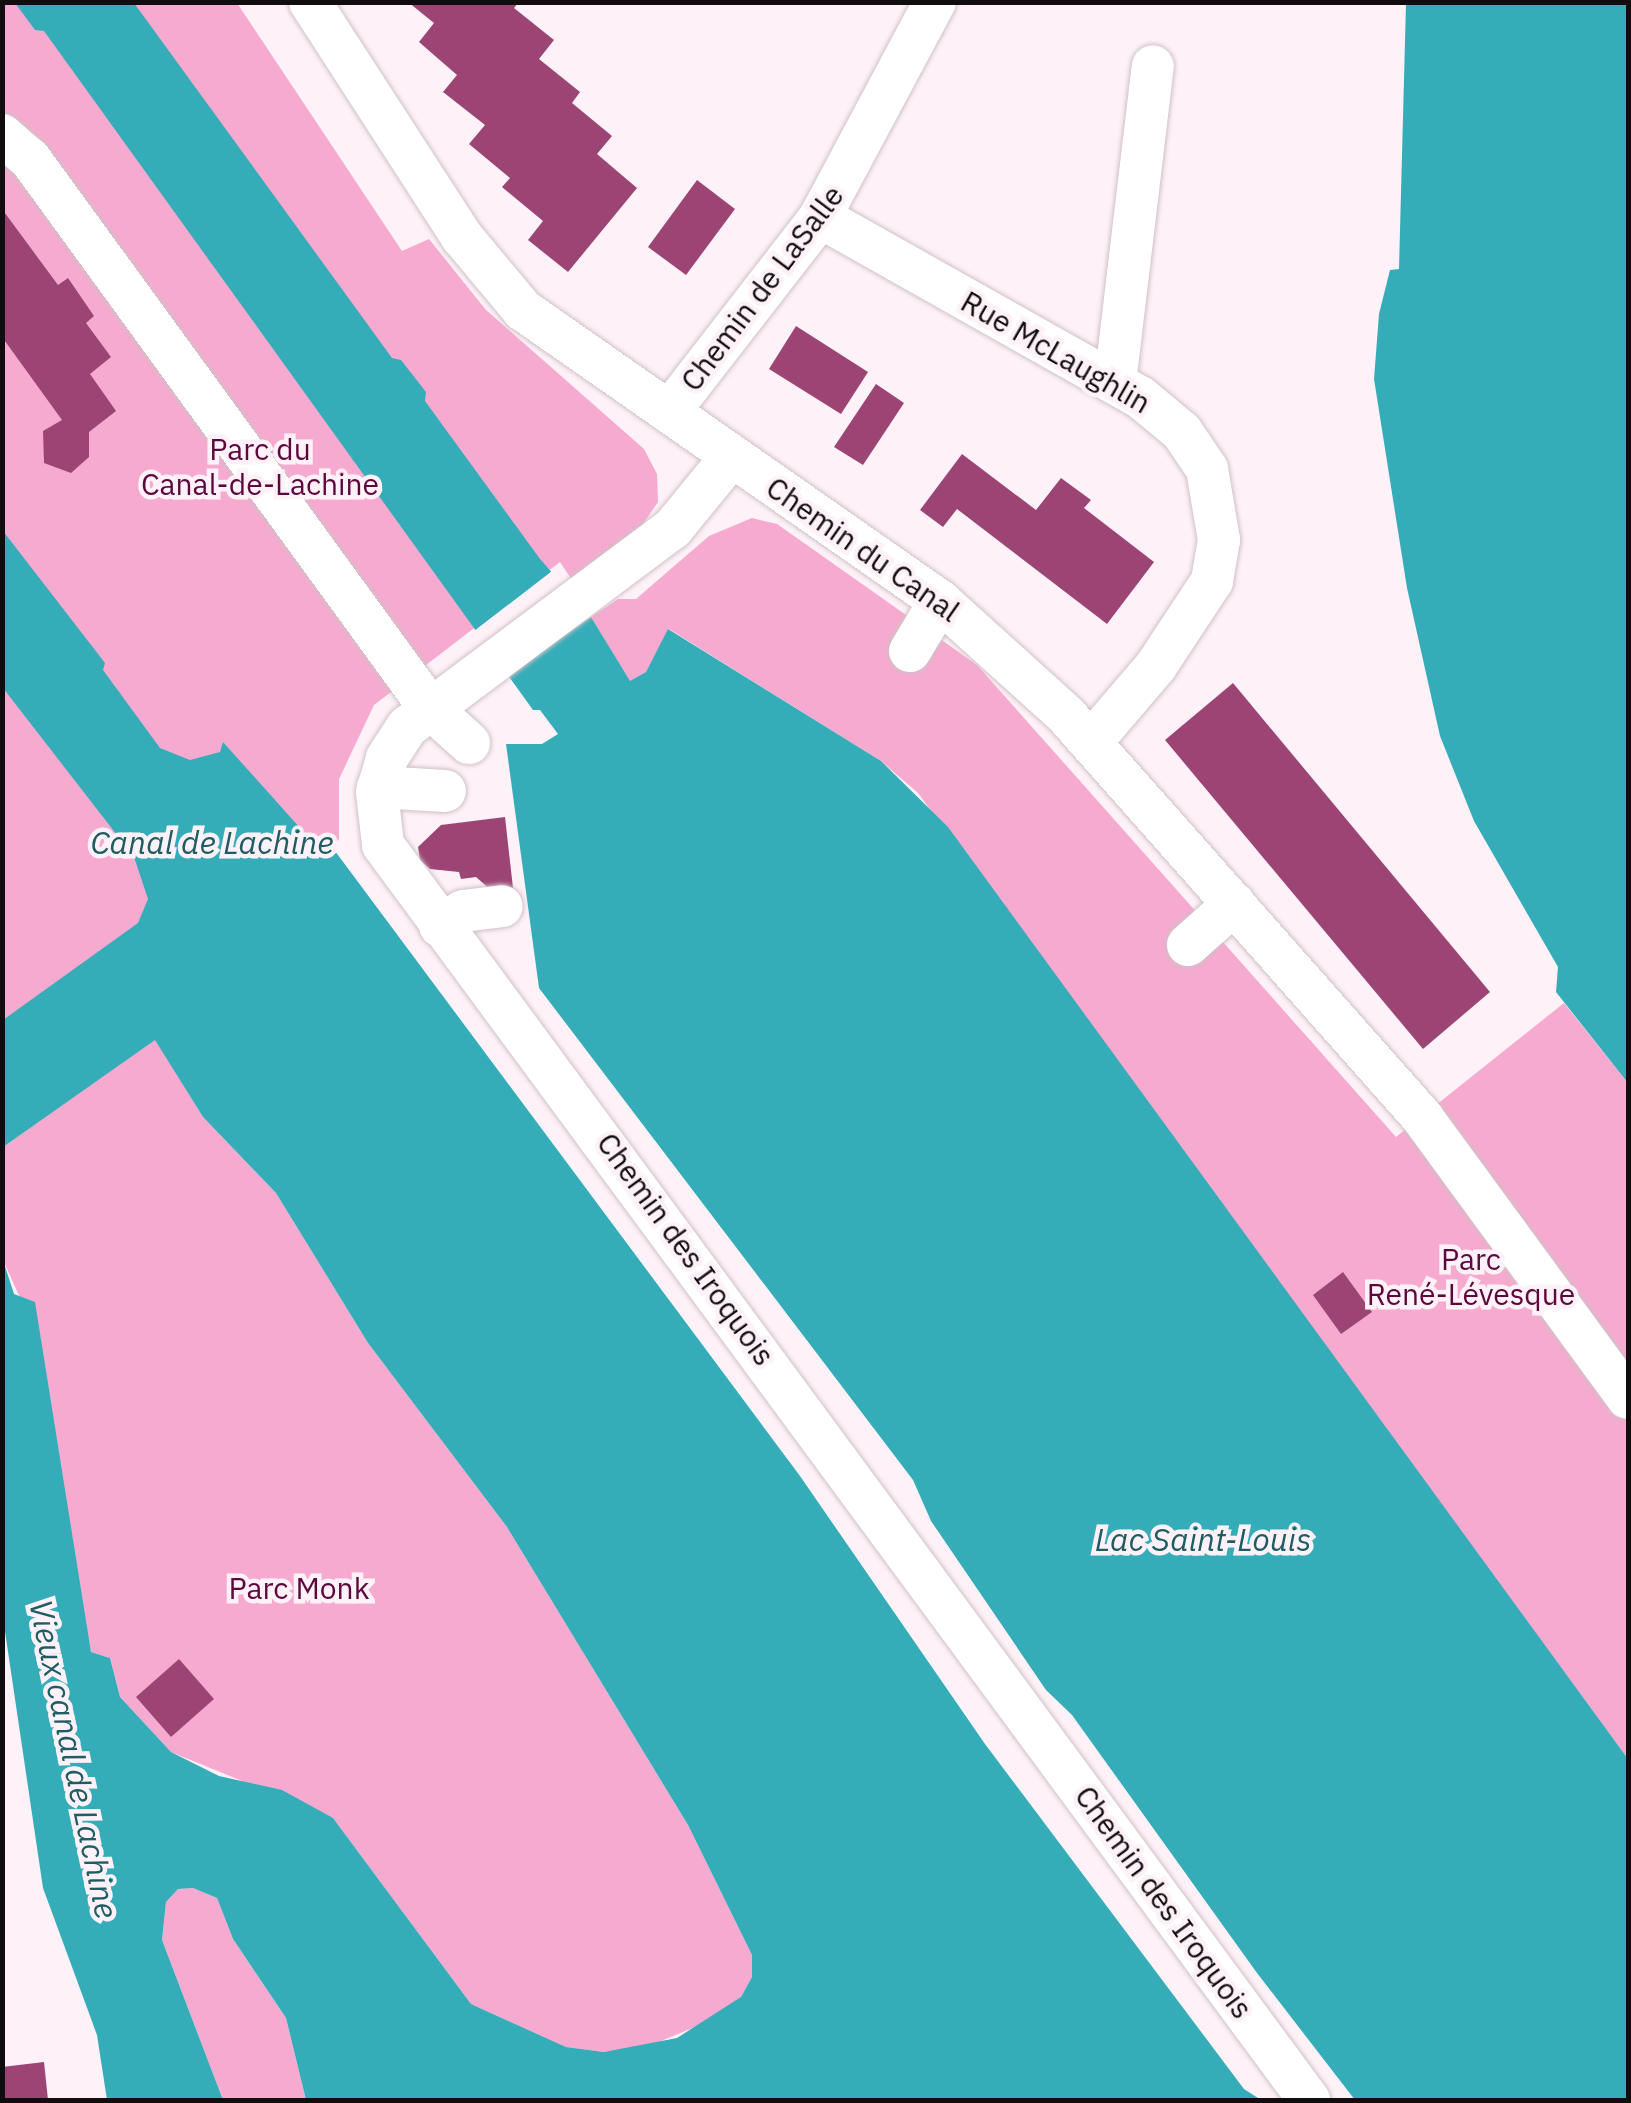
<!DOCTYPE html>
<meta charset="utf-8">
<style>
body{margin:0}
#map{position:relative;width:1631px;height:2103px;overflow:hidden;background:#fef1f7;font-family:"IBM Plex Sans",sans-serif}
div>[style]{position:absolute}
.green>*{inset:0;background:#f6aad0}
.water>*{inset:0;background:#35adb8}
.pier>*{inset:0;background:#fef1f7}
.building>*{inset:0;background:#9c4575}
.roads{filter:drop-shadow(0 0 2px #cfc1c7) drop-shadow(0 0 2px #cfc1c7)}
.minor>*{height:42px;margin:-21px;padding:0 21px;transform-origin:21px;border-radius:21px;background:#fff}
span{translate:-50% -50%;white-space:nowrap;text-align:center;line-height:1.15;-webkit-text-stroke:9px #fef1f7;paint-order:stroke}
.street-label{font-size:30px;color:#110c0e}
.park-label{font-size:30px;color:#5d073e}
.water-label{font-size:32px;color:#1d5d63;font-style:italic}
.frame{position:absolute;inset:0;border:5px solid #110c0e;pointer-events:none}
</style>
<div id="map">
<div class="green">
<i style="clip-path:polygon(3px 3px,237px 3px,402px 251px,429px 239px,486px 310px,644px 449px,657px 474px,658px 502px,643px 524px,572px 580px,560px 562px,374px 705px,339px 779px,339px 839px,332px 847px,3px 1020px)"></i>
<i style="clip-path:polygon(752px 518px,777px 524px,977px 665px,1396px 1137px,1564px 1003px,1628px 1083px,1628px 1759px,918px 793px,881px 761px,669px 629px,646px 672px,630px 682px,591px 617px,618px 599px,636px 599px,709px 536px)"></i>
<i style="clip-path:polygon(155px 1039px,203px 1117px,276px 1193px,368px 1343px,507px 1527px,688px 1825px,752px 1955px,752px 1977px,741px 1997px,712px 2020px,644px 2048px,604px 2052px,566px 2047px,471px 2004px,333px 1818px,171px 1752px,120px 1697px,110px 1658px,91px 1652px,21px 1300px,3px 1260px,2px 1147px)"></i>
<i style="clip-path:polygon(193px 1888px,217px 1898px,233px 1939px,286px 2018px,306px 2100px,223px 2100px,162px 1940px,166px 1902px,178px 1889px)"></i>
</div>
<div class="water">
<i style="clip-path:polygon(15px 3px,134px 3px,392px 358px,401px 360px,426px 392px,425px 401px,540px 559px,591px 617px,630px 681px,646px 672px,668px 629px,881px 761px,948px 827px,1628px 1759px,1628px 2100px,1355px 2100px,1257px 1973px,1072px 1715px,1046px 1690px,931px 1521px,913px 1480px,539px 988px,506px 744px,542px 744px,558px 734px,540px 710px,533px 710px,44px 31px,35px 30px)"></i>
<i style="clip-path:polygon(1406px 3px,1628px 3px,1628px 1083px,1556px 992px,1558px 967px,1474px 821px,1440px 736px,1407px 588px,1374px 379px,1379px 314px,1390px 270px,1399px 269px)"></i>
<i style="clip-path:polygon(3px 531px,105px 663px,103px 670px,160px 748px,190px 760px,220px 752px,223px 742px,309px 838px,332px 847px,800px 1476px,985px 1744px,1244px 2089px,1261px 2100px,306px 2100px,286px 2018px,233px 1939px,217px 1898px,193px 1888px,178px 1889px,166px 1902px,162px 1940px,223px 2100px,107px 2100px,97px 2035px,43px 1888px,3px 1618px,3px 1260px,14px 1294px,35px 1302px,91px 1652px,110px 1658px,120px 1697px,171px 1752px,219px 1776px,282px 1790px,333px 1818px,471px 2004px,566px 2047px,604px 2052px,677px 2038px,741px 1997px,752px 1977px,752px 1955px,688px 1825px,507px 1527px,368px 1343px,276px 1193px,203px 1117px,155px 1040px,3px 1147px,3px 1020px,138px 923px,148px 899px,134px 857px,3px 688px)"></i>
</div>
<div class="pier">
<i style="clip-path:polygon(556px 568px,595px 614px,504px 679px,474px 631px)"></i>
</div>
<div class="building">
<i style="clip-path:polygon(408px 2px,518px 3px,514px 8px,554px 40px,539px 59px,580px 92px,572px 103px,612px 136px,597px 154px,637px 188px,568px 272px,528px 240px,543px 221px,502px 187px,510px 178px,469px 144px,485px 125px,443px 92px,457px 75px,419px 42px,434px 23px)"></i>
<i style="clip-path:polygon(697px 180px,735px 209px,686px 275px,648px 247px)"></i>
<i style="clip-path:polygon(2px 209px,58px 285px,68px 278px,94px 316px,86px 323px,111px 357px,90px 374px,116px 411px,89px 432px,89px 457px,71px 473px,44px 463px,43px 431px,62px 420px,2px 337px)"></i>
<i style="clip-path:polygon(796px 326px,868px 372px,841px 414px,769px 369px)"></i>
<i style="clip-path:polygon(876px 384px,904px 403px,863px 465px,834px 447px)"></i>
<i style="clip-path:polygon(962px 454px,1036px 510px,1061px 478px,1091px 500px,1084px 508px,1154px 562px,1107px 624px,957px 509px,943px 527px,920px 510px)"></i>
<i style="clip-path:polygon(1233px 683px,1490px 992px,1423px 1049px,1165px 740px)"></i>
<i style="clip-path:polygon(505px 817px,513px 888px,492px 891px,476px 877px,461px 879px,459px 872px,430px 869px,420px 860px,418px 847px,441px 825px)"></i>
<i style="clip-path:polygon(1343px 1272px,1372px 1312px,1341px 1334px,1313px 1295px)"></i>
<i style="clip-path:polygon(179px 1659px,214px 1699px,171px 1737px,136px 1697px)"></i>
<i style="clip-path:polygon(44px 2062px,48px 2100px,2px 2100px,2px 2067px)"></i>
</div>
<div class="roads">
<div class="minor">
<i style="left:310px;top:2px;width:280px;rotate:57.1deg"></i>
<i style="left:462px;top:237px;width:95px;rotate:50.1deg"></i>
<i style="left:523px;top:310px;width:508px;rotate:34.91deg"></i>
<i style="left:940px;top:601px;width:170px;rotate:42.1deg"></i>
<i style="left:1066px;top:715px;width:537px;rotate:48.47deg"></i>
<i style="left:1422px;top:1117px;width:348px;rotate:53.8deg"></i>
<i style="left:2px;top:135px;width:37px;rotate:41deg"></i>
<i style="left:30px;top:159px;width:678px;rotate:53.94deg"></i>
<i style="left:429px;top:707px;width:54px;rotate:42deg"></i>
<i style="left:820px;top:217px;width:367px;rotate:29.4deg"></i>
<i style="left:1140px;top:397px;width:55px;rotate:39.8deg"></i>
<i style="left:1182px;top:432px;width:45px;rotate:56deg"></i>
<i style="left:1207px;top:469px;width:72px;rotate:80.4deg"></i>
<i style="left:1219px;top:540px;width:42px;rotate:99.7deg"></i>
<i style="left:1212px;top:581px;width:102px;rotate:123.4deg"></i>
<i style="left:1156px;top:666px;width:100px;rotate:130.5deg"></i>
<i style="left:1115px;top:383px;width:319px;rotate:-83.2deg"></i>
<i style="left:669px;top:412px;width:247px;rotate:-52.2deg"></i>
<i style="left:820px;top:217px;width:244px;rotate:-61.9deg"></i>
<i style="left:731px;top:457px;width:92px;rotate:129.2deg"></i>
<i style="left:673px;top:528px;width:332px;rotate:143.2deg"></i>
<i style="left:407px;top:727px;width:37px;rotate:123deg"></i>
<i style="left:387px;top:758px;width:35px;rotate:106deg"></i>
<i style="left:377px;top:792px;width:53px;rotate:83.5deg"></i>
<i style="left:383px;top:845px;width:1560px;rotate:53.58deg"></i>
<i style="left:910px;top:651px;width:58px;rotate:-59deg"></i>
<i style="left:378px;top:787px;width:67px;rotate:3.4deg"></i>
<i style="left:440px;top:926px;width:27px;rotate:-33deg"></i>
<i style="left:463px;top:911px;width:39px;rotate:-7deg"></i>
<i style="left:1188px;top:945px;width:62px;rotate:-41.7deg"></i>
</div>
</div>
<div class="street-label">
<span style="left:762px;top:288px;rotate:-53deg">Chemin de LaSalle</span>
<span style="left:1056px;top:352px;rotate:30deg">Rue McLaughlin</span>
<span style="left:863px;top:549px;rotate:35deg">Chemin du Canal</span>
<span style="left:686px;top:1249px;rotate:54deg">Chemin des Iroquois</span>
<span style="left:1164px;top:1902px;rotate:54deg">Chemin des Iroquois</span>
</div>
<div class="park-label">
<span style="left:260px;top:466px">Parc du<br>Canal-de-Lachine</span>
<span style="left:1471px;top:1276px">Parc<br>René-Lévesque</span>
<span style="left:299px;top:1588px">Parc Monk</span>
</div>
<div class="water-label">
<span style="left:212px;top:842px">Canal de Lachine</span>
<span style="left:1203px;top:1539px">Lac Saint-Louis</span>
<span style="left:74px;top:1759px;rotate:78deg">Vieux canal de Lachine</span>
</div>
<div class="frame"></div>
</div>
